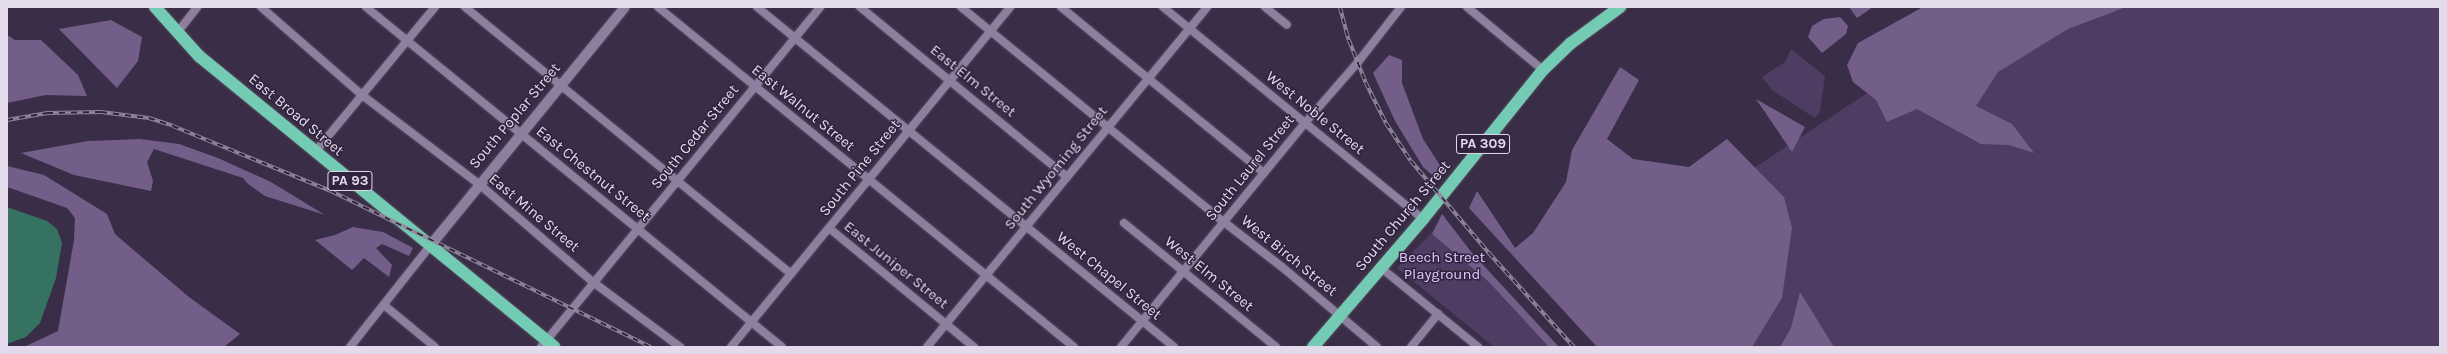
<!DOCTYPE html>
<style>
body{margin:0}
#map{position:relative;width:2447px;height:354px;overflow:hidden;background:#3a2d47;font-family:Karla,sans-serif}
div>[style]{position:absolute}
.green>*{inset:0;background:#4e3c62}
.forest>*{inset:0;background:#735e89}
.water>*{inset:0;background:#357262}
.roads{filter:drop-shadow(0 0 1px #574c62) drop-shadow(0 0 1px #574c62)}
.street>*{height:8px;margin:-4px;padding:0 4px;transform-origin:4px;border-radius:4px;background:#8e7f9e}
.secondary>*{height:10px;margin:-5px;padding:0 5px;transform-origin:5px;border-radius:5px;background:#8e7f9e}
.highway>*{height:12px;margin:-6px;padding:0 6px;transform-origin:6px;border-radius:6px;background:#74cbb3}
.rail>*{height:3.5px;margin-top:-1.75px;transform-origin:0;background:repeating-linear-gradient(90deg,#30233d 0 6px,#92889d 0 12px);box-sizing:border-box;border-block:1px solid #92889d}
span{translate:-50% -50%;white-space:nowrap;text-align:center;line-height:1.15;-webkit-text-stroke:3px #30233d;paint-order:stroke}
.shield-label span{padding:1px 3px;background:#30233d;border:1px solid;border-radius:3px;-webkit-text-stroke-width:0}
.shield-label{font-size:14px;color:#e3dbec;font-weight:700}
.street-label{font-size:15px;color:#e3dbec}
.park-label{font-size:15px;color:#e1c7fe}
.frame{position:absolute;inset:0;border:8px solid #e3dbec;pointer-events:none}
</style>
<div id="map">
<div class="green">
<i style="clip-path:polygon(1997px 7px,2440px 7px,2440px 347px,1610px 347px,1674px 221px)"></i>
<i style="clip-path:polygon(1791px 49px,1825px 76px,1820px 112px,1815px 118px,1772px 90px,1762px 77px,1785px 62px)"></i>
<i style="clip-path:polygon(1443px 221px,1555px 347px,1494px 347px,1397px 268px)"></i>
</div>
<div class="forest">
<i style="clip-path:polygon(1849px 7px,1873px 7px,1857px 18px)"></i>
<i style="clip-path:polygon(1923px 7px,2126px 7px,2068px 29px,1998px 72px,1976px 106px,2012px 124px,2034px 153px,2009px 145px,1981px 144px,1917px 109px,1887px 122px,1876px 100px,1853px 82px,1847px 65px,1858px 43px)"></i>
<i style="clip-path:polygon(1840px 17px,1848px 26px,1846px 34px,1822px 53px,1808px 37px,1812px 26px,1824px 19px)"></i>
<i style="clip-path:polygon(111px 20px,142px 37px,138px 61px,117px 88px,59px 29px)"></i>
<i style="clip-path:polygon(7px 35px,15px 40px,41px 40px,78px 75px,87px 96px,46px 95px,7px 103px)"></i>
<i style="clip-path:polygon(1389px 55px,1402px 60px,1402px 83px,1423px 139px,1445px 173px,1438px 180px,1423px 167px,1395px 121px,1373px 73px)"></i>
<i style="clip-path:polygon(1620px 67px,1639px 80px,1607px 139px,1633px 159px,1689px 167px,1727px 139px,1784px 197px,1792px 228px,1782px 298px,1752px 347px,1597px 347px,1469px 208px,1477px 191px,1515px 248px,1533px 233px,1566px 182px,1572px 150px)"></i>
<i style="clip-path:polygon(1756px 99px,1805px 127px,1792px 152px)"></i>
<i style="clip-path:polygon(140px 139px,179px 144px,218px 158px,271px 182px,325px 215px,265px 196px,248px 184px,243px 178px,154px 149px,147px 162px,153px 181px,151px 191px,74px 175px,21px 153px,88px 141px)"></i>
<i style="clip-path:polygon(7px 166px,44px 175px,107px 214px,115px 234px,130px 247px,189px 297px,240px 334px,224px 347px,24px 347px,58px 331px,74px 240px,75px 218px,67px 208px,7px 187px)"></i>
<i style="clip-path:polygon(1442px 214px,1472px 253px,1559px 347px,1549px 347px,1488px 281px,1432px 234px)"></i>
<i style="clip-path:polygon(353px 227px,383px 232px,413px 248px,409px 256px,382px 244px,376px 248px,392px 265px,389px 277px,364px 258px,352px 270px,315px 240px,335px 235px)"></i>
<i style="clip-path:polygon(1800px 292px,1834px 347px,1780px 347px,1791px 328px)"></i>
</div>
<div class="water">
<i style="clip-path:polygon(7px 207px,47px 221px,57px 229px,62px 243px,56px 278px,40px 323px,26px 337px,7px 344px)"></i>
</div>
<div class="roads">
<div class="street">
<i style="left:261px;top:7px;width:134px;rotate:41.1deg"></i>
<i style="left:362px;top:95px;width:147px;rotate:37.3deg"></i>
<i style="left:479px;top:184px;width:150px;rotate:40.7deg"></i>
<i style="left:593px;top:282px;width:109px;rotate:36.8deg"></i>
<i style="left:366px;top:7px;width:537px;rotate:39.26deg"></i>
<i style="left:465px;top:7px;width:421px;rotate:39.3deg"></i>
<i style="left:658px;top:7px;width:537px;rotate:39.26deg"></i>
<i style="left:757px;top:7px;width:538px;rotate:39.19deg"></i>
<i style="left:860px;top:7px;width:268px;rotate:39.4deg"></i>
<i style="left:961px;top:7px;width:340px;rotate:39.3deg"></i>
<i style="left:1224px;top:222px;width:73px;rotate:37.8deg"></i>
<i style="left:1282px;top:267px;width:124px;rotate:40.1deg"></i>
<i style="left:1061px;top:7px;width:262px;rotate:39.3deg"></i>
<i style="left:1163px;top:7px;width:335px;rotate:39.2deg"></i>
<i style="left:1265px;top:7px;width:28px;rotate:39deg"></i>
<i style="left:1467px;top:7px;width:99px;rotate:39.7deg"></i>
<i style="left:177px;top:33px;width:33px;rotate:-52deg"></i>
<i style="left:315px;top:152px;width:188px;rotate:-50.4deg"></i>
<i style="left:1124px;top:223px;width:196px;rotate:39.2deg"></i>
<i style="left:829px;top:228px;width:188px;rotate:39.4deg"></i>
<i style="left:1380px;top:267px;width:127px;rotate:39.2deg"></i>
<i style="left:384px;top:305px;width:66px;rotate:39.5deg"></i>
<i style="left:350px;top:347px;width:129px;rotate:-51.6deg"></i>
<i style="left:541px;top:347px;width:440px;rotate:-50.6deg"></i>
<i style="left:731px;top:347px;width:440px;rotate:-50.6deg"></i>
<i style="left:927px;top:347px;width:440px;rotate:-50.5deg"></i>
<i style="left:1121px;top:347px;width:290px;rotate:-50.6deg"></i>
<i style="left:1305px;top:123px;width:81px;rotate:-49deg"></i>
<i style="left:1358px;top:62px;width:70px;rotate:-52deg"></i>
<i style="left:1411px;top:347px;width:43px;rotate:-50.7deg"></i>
</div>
<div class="secondary">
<i style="left:430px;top:246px;width:308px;rotate:-50.8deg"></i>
</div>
<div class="highway">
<i style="left:155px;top:7px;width:66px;rotate:48.1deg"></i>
<i style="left:199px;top:56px;width:459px;rotate:39.3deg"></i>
<i style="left:1313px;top:347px;width:169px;rotate:-49.3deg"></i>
<i style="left:1423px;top:219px;width:191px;rotate:-51.2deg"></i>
<i style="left:1543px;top:70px;width:39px;rotate:-44deg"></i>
<i style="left:1571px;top:43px;width:61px;rotate:-36.3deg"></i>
</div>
</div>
<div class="rail">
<i style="left:1340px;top:7px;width:34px;rotate:75deg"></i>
<i style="left:1349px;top:40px;width:46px;rotate:68.4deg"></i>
<i style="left:1366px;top:83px;width:45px;rotate:63.4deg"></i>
<i style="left:1386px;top:123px;width:45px;rotate:56.7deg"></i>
<i style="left:1411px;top:161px;width:121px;rotate:49.7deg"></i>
<i style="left:1489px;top:253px;width:127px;rotate:47.9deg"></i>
<i style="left:7px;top:120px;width:41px;rotate:-9.9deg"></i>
<i style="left:47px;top:113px;width:54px;rotate:-1.1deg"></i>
<i style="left:101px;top:112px;width:48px;rotate:7.1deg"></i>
<i style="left:149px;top:118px;width:25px;rotate:18deg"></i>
<i style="left:173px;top:126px;width:171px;rotate:22.4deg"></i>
<i style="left:331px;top:191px;width:356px;rotate:26deg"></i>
</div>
<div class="shield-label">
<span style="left:1483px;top:144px">PA 309</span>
<span style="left:350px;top:181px">PA 93</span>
</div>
<div class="street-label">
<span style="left:973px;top:81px;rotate:39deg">East Elm Street</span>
<span style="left:803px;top:108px;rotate:39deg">East Walnut Street</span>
<span style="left:1315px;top:113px;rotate:39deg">West Noble Street</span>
<span style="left:296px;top:115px;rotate:40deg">East Broad Street</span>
<span style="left:515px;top:116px;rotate:-50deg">South Poplar Street</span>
<span style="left:695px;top:137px;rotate:-51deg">South Cedar Street</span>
<span style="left:860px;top:168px;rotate:-51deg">South Pine Street</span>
<span style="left:1056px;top:168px;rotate:-51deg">South Wyoming Street</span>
<span style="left:1250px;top:168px;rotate:-51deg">South Laurel Street</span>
<span style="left:593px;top:174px;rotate:39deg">East Chestnut Street</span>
<span style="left:534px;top:213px;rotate:40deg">East Mine Street</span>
<span style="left:1403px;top:216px;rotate:-50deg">South Church Street</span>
<span style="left:1289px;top:256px;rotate:39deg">West Birch Street</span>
<span style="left:896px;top:265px;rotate:39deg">East Juniper Street</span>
<span style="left:1209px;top:274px;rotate:39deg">West Elm Street</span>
<span style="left:1109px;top:276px;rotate:39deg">West Chapel Street</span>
</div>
<div class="park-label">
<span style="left:1442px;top:266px">Beech Street<br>Playground</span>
</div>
<div class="frame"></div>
</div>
